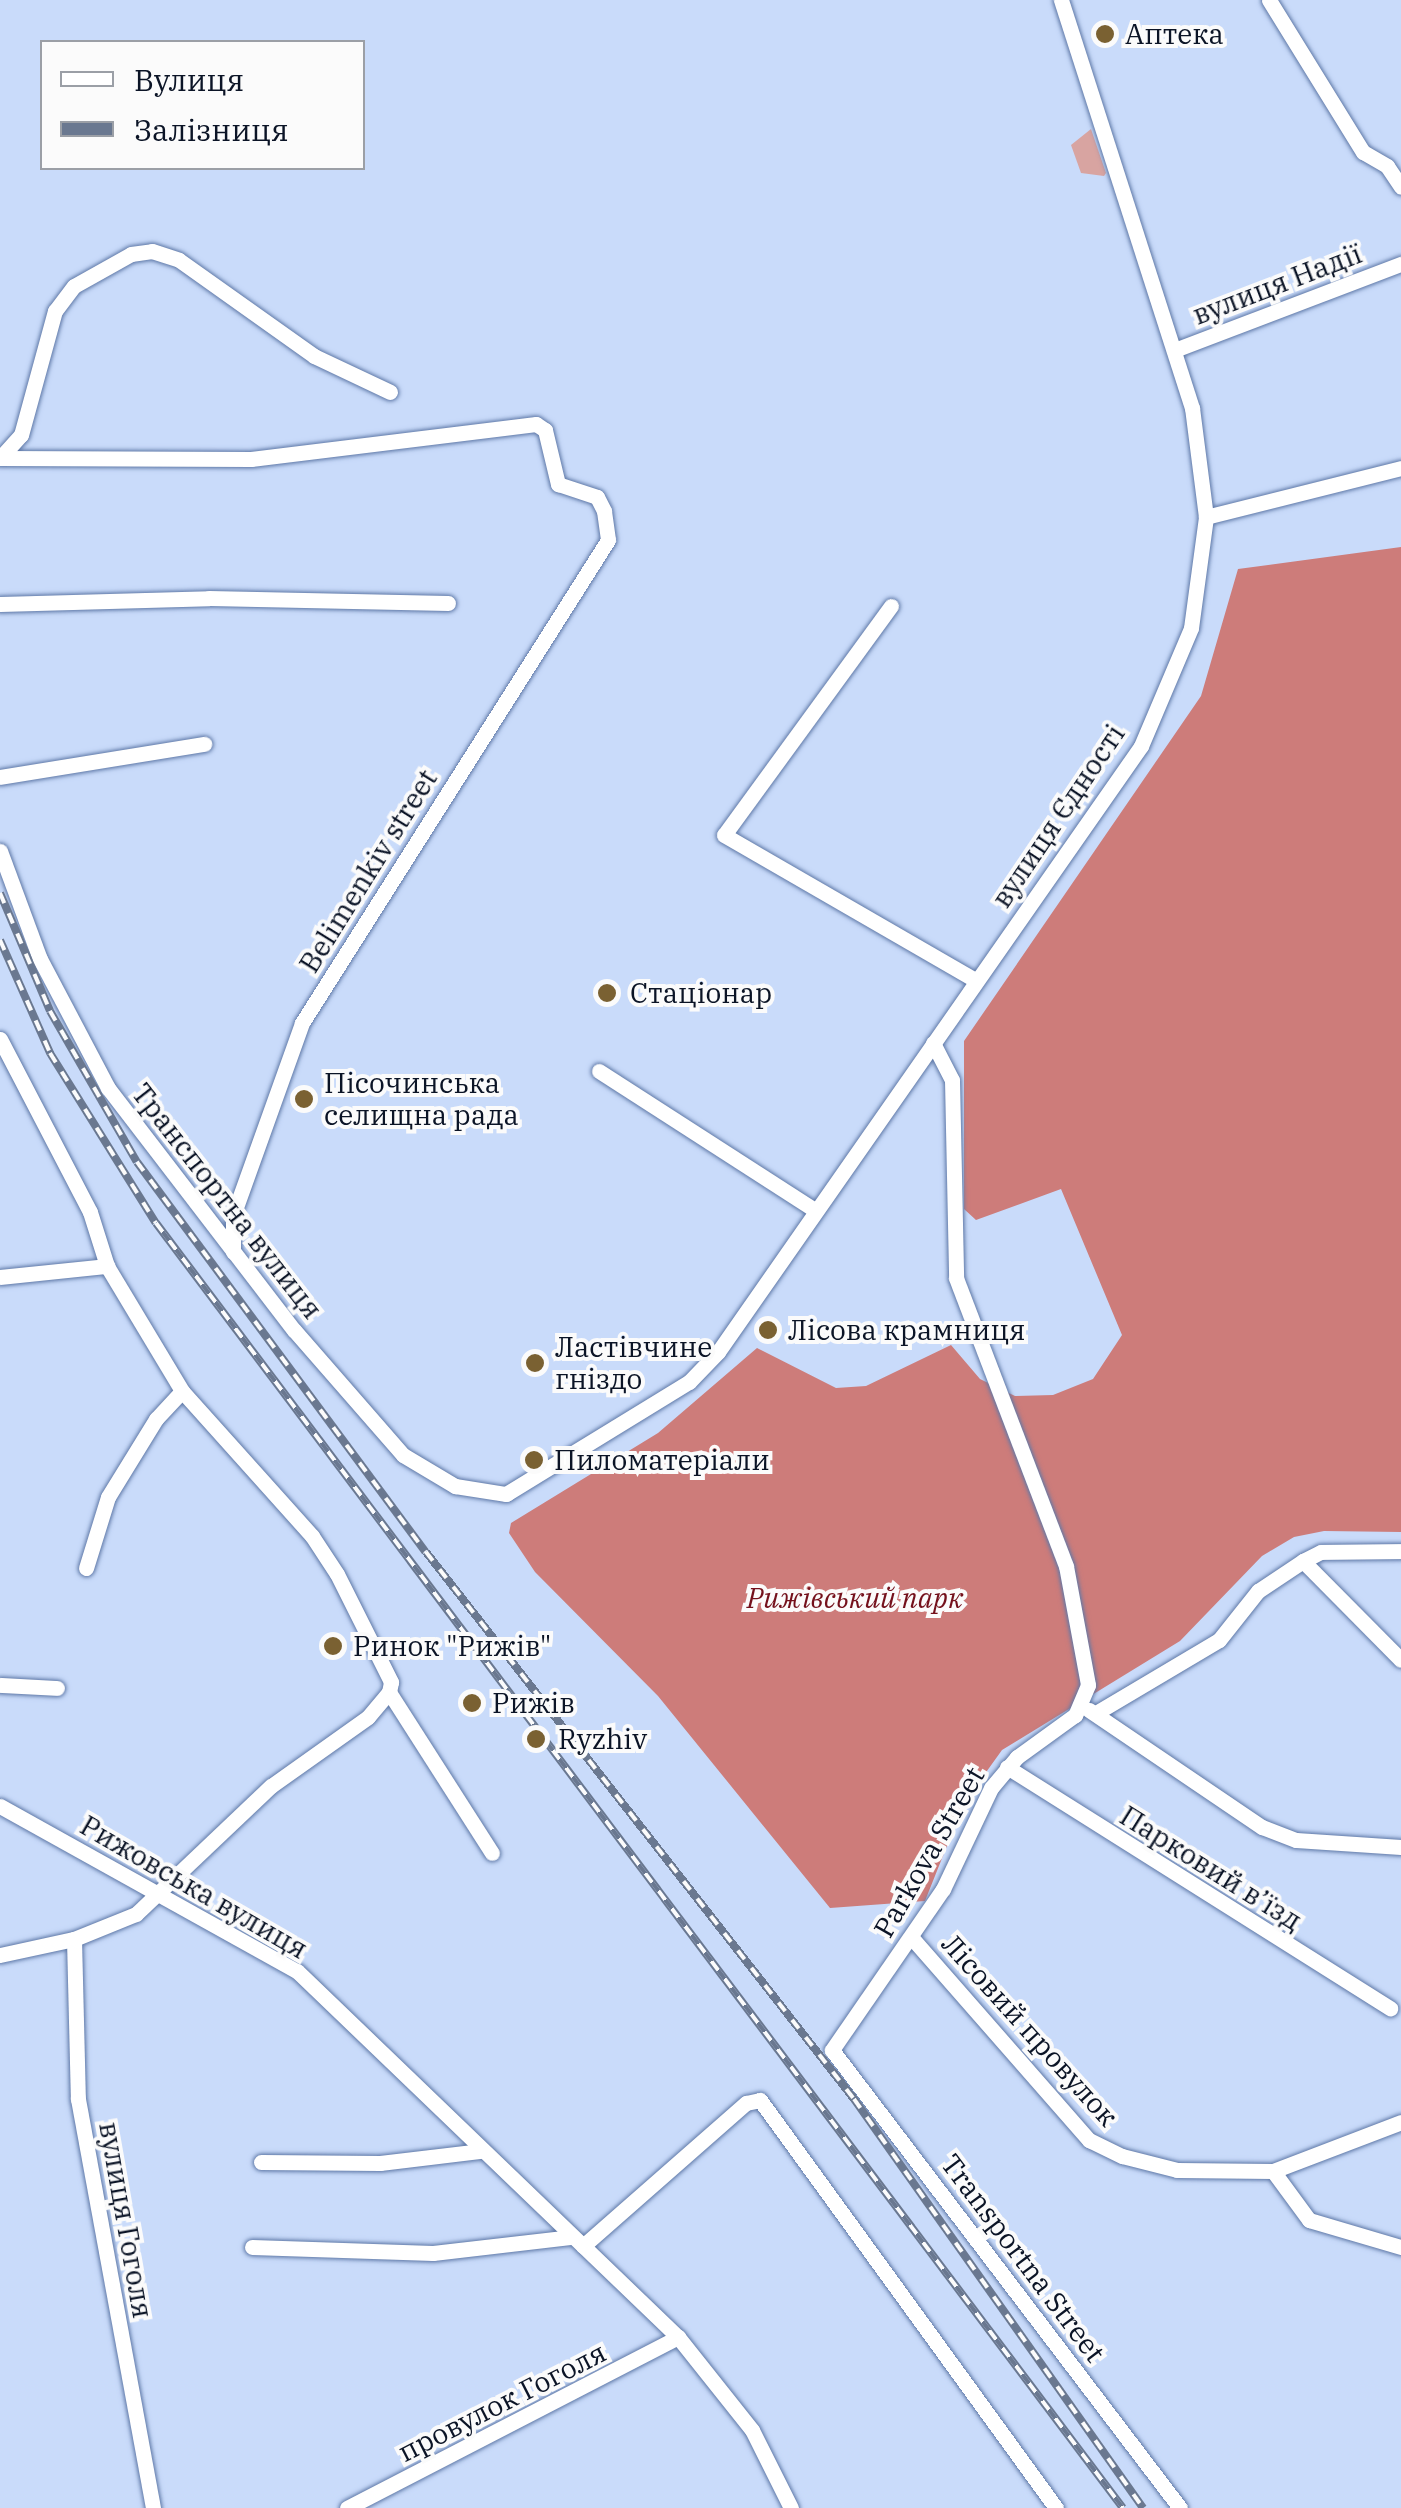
<!DOCTYPE html>
<meta charset="utf-8">
<style>
body{margin:0}
#map{position:relative;width:1401px;height:2508px;overflow:hidden;background:#c9dbfa;font-family:"IBM Plex Serif",serif}
div>[style]{position:absolute}
.green>*{inset:0;background:#d8a4a1}
.forest>*{inset:0;background:#cd7c7a}
.roads{filter:drop-shadow(0 0 2px #5e78a7) drop-shadow(0 0 2px #5e78a7)}
.minor>*{height:15px;margin:-7.5px;padding:0 7.5px;transform-origin:7.5px;border-radius:7.5px;background:#fff}
.rail>*{height:8px;margin-top:-4px;transform-origin:0;background:repeating-linear-gradient(90deg,#fbfbfb 0 11px,#6a7890 0 22px);box-sizing:border-box;border-block:2px solid #6a7890}
.dots>*{width:28px;height:28px;translate:-50% -50%;box-sizing:border-box;border:5px solid #fbfbfb;border-radius:50%}
span{translate:-50% -50%;white-space:nowrap;text-align:center;line-height:1.15;-webkit-text-stroke:8px #fbfbfb;paint-order:stroke}
.poi-label{font-size:28px;color:#0b1426}
.left{translate:0 -50%;text-align:left}
.street-label{font-size:28px;color:#0b1426}
.park-label{font-size:28px;color:#74111c;font-style:italic}
.legend{position:absolute;left:40px;top:40px;width:325px;height:130px;box-sizing:border-box;background:#fbfbfb;border:2px solid #9b9fa6;margin:0;padding:12px 18px;list-style:none;font-size:30px;color:#0b1426}
.legend li{display:flex;align-items:center;gap:20px;height:50px}
.legend b{width:50px;border:2px solid #9b9fa6}
</style>
<div id="map">
<div class="green">
<i style="clip-path:polygon(1091px 129px,1106px 173px,1104px 176px,1081px 173px,1071px 145px)"></i>
</div>
<div class="forest">
<i style="clip-path:polygon(1401px 547px,1401px 1532px,1324px 1531px,1294px 1537px,1262px 1556px,1180px 1641px,1002px 1750px,964px 1803px,925px 1901px,830px 1908px,658px 1696px,535px 1572px,509px 1533px,511px 1523px,658px 1433px,757px 1348px,836px 1388px,866px 1386px,951px 1345px,980px 1379px,1015px 1396px,1053px 1395px,1093px 1379px,1122px 1335px,1061px 1189px,976px 1220px,964px 1209px,964px 1041px,1201px 696px,1238px 569px)"></i>
</div>
<div class="roads">
<div class="minor">
<i style="left:1269px;top:0;width:179px;rotate:58.3deg"></i>
<i style="left:1363px;top:152px;width:28px;rotate:30deg"></i>
<i style="left:1387px;top:166px;width:25px;rotate:56deg"></i>
<i style="left:1177px;top:349px;width:240px;rotate:-20.8deg"></i>
<i style="left:0;top:458px;width:251px;rotate:0.2deg"></i>
<i style="left:251px;top:459px;width:287px;rotate:-7deg"></i>
<i style="left:536px;top:424px;width:11px;rotate:34deg"></i>
<i style="left:545px;top:430px;width:56px;rotate:76.5deg"></i>
<i style="left:558px;top:484px;width:41px;rotate:18.4deg"></i>
<i style="left:597px;top:497px;width:16px;rotate:63deg"></i>
<i style="left:604px;top:511px;width:29px;rotate:82deg"></i>
<i style="left:608px;top:540px;width:572px;rotate:122.36deg"></i>
<i style="left:302px;top:1023px;width:205px;rotate:109.7deg"></i>
<i style="left:233px;top:1216px;width:36px;rotate:90deg"></i>
<i style="left:0;top:458px;width:31px;rotate:-48deg"></i>
<i style="left:21px;top:435px;width:129px;rotate:-74.7deg"></i>
<i style="left:55px;top:311px;width:31px;rotate:-53deg"></i>
<i style="left:74px;top:286px;width:65px;rotate:-29.3deg"></i>
<i style="left:131px;top:254px;width:21px;rotate:-8deg"></i>
<i style="left:152px;top:251px;width:28px;rotate:18deg"></i>
<i style="left:179px;top:260px;width:166px;rotate:35.4deg"></i>
<i style="left:314px;top:356px;width:84px;rotate:25.3deg"></i>
<i style="left:1206px;top:517px;width:201px;rotate:-14.1deg"></i>
<i style="left:0;top:604px;width:209px;rotate:-1.6deg"></i>
<i style="left:209px;top:598px;width:239px;rotate:1.2deg"></i>
<i style="left:891px;top:606px;width:283px;rotate:126.1deg"></i>
<i style="left:724px;top:835px;width:290px;rotate:30deg"></i>
<i style="left:0;top:777px;width:207px;rotate:-9.2deg"></i>
<i style="left:0;top:851px;width:115px;rotate:69.7deg"></i>
<i style="left:40px;top:959px;width:146px;rotate:62.2deg"></i>
<i style="left:108px;top:1088px;width:305px;rotate:52.5deg"></i>
<i style="left:294px;top:1330px;width:166px;rotate:48.9deg"></i>
<i style="left:403px;top:1455px;width:61px;rotate:30.8deg"></i>
<i style="left:455px;top:1486px;width:52px;rotate:8.9deg"></i>
<i style="left:506px;top:1494px;width:215px;rotate:-31.5deg"></i>
<i style="left:689px;top:1382px;width:42px;rotate:-46deg"></i>
<i style="left:718px;top:1352px;width:739px;rotate:-55.08deg"></i>
<i style="left:1141px;top:746px;width:128px;rotate:-67deg"></i>
<i style="left:1191px;top:628px;width:112px;rotate:-82.3deg"></i>
<i style="left:1206px;top:517px;width:110px;rotate:-97.3deg"></i>
<i style="left:1192px;top:408px;width:429px;rotate:-107.8deg"></i>
<i style="left:0;top:1039px;width:195px;rotate:62.5deg"></i>
<i style="left:90px;top:1212px;width:57px;rotate:72.5deg"></i>
<i style="left:107px;top:1266px;width:146px;rotate:59deg"></i>
<i style="left:182px;top:1391px;width:195px;rotate:48.1deg"></i>
<i style="left:312px;top:1536px;width:45px;rotate:56.7deg"></i>
<i style="left:337px;top:1574px;width:121px;rotate:63.4deg"></i>
<i style="left:391px;top:1682px;width:10px;rotate:101deg"></i>
<i style="left:389px;top:1692px;width:191px;rotate:57.4deg"></i>
<i style="left:933px;top:1043px;width:42px;rotate:62.8deg"></i>
<i style="left:952px;top:1080px;width:198px;rotate:88.8deg"></i>
<i style="left:956px;top:1278px;width:308px;rotate:69.1deg"></i>
<i style="left:1066px;top:1566px;width:121px;rotate:79.5deg"></i>
<i style="left:1088px;top:1685px;width:33px;rotate:113deg"></i>
<i style="left:1075px;top:1715px;width:72px;rotate:144.1deg"></i>
<i style="left:1017px;top:1757px;width:40px;rotate:130deg"></i>
<i style="left:991px;top:1788px;width:112px;rotate:115.4deg"></i>
<i style="left:943px;top:1889px;width:196px;rotate:124.6deg"></i>
<i style="left:832px;top:2050px;width:575px;rotate:52.77deg"></i>
<i style="left:599px;top:1071px;width:257px;rotate:32.8deg"></i>
<i style="left:0;top:1277px;width:108px;rotate:-5.9deg"></i>
<i style="left:1303px;top:1561px;width:139px;rotate:45.3deg"></i>
<i style="left:86px;top:1568px;width:74px;rotate:-72.8deg"></i>
<i style="left:108px;top:1497px;width:92px;rotate:-58.4deg"></i>
<i style="left:156px;top:1419px;width:38px;rotate:-47deg"></i>
<i style="left:0;top:1685px;width:57px;rotate:3deg"></i>
<i style="left:1089px;top:1710px;width:209px;rotate:34.1deg"></i>
<i style="left:1262px;top:1827px;width:36px;rotate:21deg"></i>
<i style="left:1296px;top:1840px;width:105px;rotate:3.8deg"></i>
<i style="left:1096px;top:1713px;width:143px;rotate:-30.7deg"></i>
<i style="left:1219px;top:1640px;width:63px;rotate:-51.5deg"></i>
<i style="left:1258px;top:1591px;width:54px;rotate:-33.7deg"></i>
<i style="left:1303px;top:1561px;width:20px;rotate:-27deg"></i>
<i style="left:1321px;top:1552px;width:80px;rotate:-0.7deg"></i>
<i style="left:1007px;top:1767px;width:453px;rotate:32.2deg"></i>
<i style="left:0;top:1806px;width:340px;rotate:29.1deg"></i>
<i style="left:297px;top:1971px;width:528px;rotate:43.85deg"></i>
<i style="left:678px;top:2337px;width:119px;rotate:51.5deg"></i>
<i style="left:752px;top:2430px;width:87px;rotate:63.4deg"></i>
<i style="left:912px;top:1938px;width:269px;rotate:48.8deg"></i>
<i style="left:1089px;top:2140px;width:37px;rotate:26deg"></i>
<i style="left:1122px;top:2156px;width:57px;rotate:14.3deg"></i>
<i style="left:1177px;top:2170px;width:96px;rotate:0.6deg"></i>
<i style="left:1273px;top:2171px;width:137px;rotate:-20.9deg"></i>
<i style="left:74px;top:1939px;width:160px;rotate:88.6deg"></i>
<i style="left:78px;top:2099px;width:416px;rotate:79.6deg"></i>
<i style="left:0;top:1955px;width:76px;rotate:-12.2deg"></i>
<i style="left:74px;top:1939px;width:67px;rotate:-22deg"></i>
<i style="left:136px;top:1914px;width:186px;rotate:-43.5deg"></i>
<i style="left:271px;top:1786px;width:119px;rotate:-35.4deg"></i>
<i style="left:368px;top:1717px;width:33px;rotate:-50deg"></i>
<i style="left:261px;top:2162px;width:119px;rotate:0.5deg"></i>
<i style="left:380px;top:2163px;width:102px;rotate:-6.8deg"></i>
<i style="left:1273px;top:2171px;width:61px;rotate:53.7deg"></i>
<i style="left:1309px;top:2220px;width:96px;rotate:16.4deg"></i>
<i style="left:583px;top:2246px;width:217px;rotate:-41.3deg"></i>
<i style="left:746px;top:2103px;width:14px;rotate:-12deg"></i>
<i style="left:760px;top:2100px;width:504px;rotate:54.04deg"></i>
<i style="left:252px;top:2247px;width:181px;rotate:1.9deg"></i>
<i style="left:433px;top:2253px;width:140px;rotate:-6.6deg"></i>
<i style="left:347px;top:2508px;width:373px;rotate:-27.3deg"></i>
</div>
</div>
<div class="rail">
<i style="left:0;top:893px;width:128px;rotate:67deg"></i>
<i style="left:50px;top:1011px;width:174px;rotate:60.1deg"></i>
<i style="left:137px;top:1162px;width:485px;rotate:53.5deg"></i>
<i style="left:426px;top:1552px;width:695px;rotate:51.96deg"></i>
<i style="left:854px;top:2099px;width:501px;rotate:54.75deg"></i>
<i style="left:0;top:940px;width:124px;rotate:66.1deg"></i>
<i style="left:50px;top:1053px;width:200px;rotate:58.1deg"></i>
<i style="left:156px;top:1223px;width:1608px;rotate:53.04deg"></i>
</div>
<div class="dots">
<i style="left:1105px;top:34px;background:#7a6132"></i>
<i style="left:607px;top:993px;background:#7a6132"></i>
<i style="left:304px;top:1099px;background:#7a6132"></i>
<i style="left:768px;top:1330px;background:#7a6132"></i>
<i style="left:535px;top:1363px;background:#7a6132"></i>
<i style="left:534px;top:1460px;background:#7a6132"></i>
<i style="left:333px;top:1646px;background:#7a6132"></i>
<i style="left:472px;top:1703px;background:#7a6132"></i>
<i style="left:536px;top:1739px;background:#7a6132"></i>
</div>
<div class="poi-label">
<span class="left" style="left:1125px;top:34px">Аптека</span>
<span class="left" style="left:630px;top:993px">Стаціонар</span>
<span class="left" style="left:324px;top:1099px">Пісочинська<br>селищна рада</span>
<span class="left" style="left:788px;top:1330px">Лісова крамниця</span>
<span class="left" style="left:555px;top:1363px">Ластівчине<br>гніздо</span>
<span class="left" style="left:554px;top:1460px">Пиломатеріали</span>
<span class="left" style="left:353px;top:1646px">Ринок "Рижів"</span>
<span class="left" style="left:492px;top:1703px">Рижів</span>
<span class="left" style="left:558px;top:1739px">Ryzhiv</span>
</div>
<div class="street-label">
<span style="left:1277px;top:284px;rotate:-21deg">вулиця Надії</span>
<span style="left:1058px;top:816px;rotate:-56deg">вулиця Єдності</span>
<span style="left:368px;top:871px;rotate:-58deg">Belimenkiv street</span>
<span style="left:227px;top:1201px;rotate:52deg">Транспортна вулиця</span>
<span style="left:929px;top:1852px;rotate:-60deg">Parkova Street</span>
<span style="left:1211px;top:1868px;rotate:32deg">Парковий в’їзд</span>
<span style="left:194px;top:1887px;rotate:30deg">Рижовська вулиця</span>
<span style="left:1030px;top:2030px;rotate:48deg">Лісовий провулок</span>
<span style="left:126px;top:2220px;rotate:80deg">вулиця Гоголя</span>
<span style="left:1023px;top:2258px;rotate:53deg">Transportna Street</span>
<span style="left:502px;top:2402px;rotate:-27deg">провулок Гоголя</span>
</div>
<div class="park-label">
<span style="left:855px;top:1598px">Рижівський парк</span>
</div>
<ul class="legend">
<li><b style="height:12px;background:#fff"></b>Вулиця</li>
<li><b style="height:12px;background:#6a7890"></b>Залізниця</li>
</ul>
</div>
